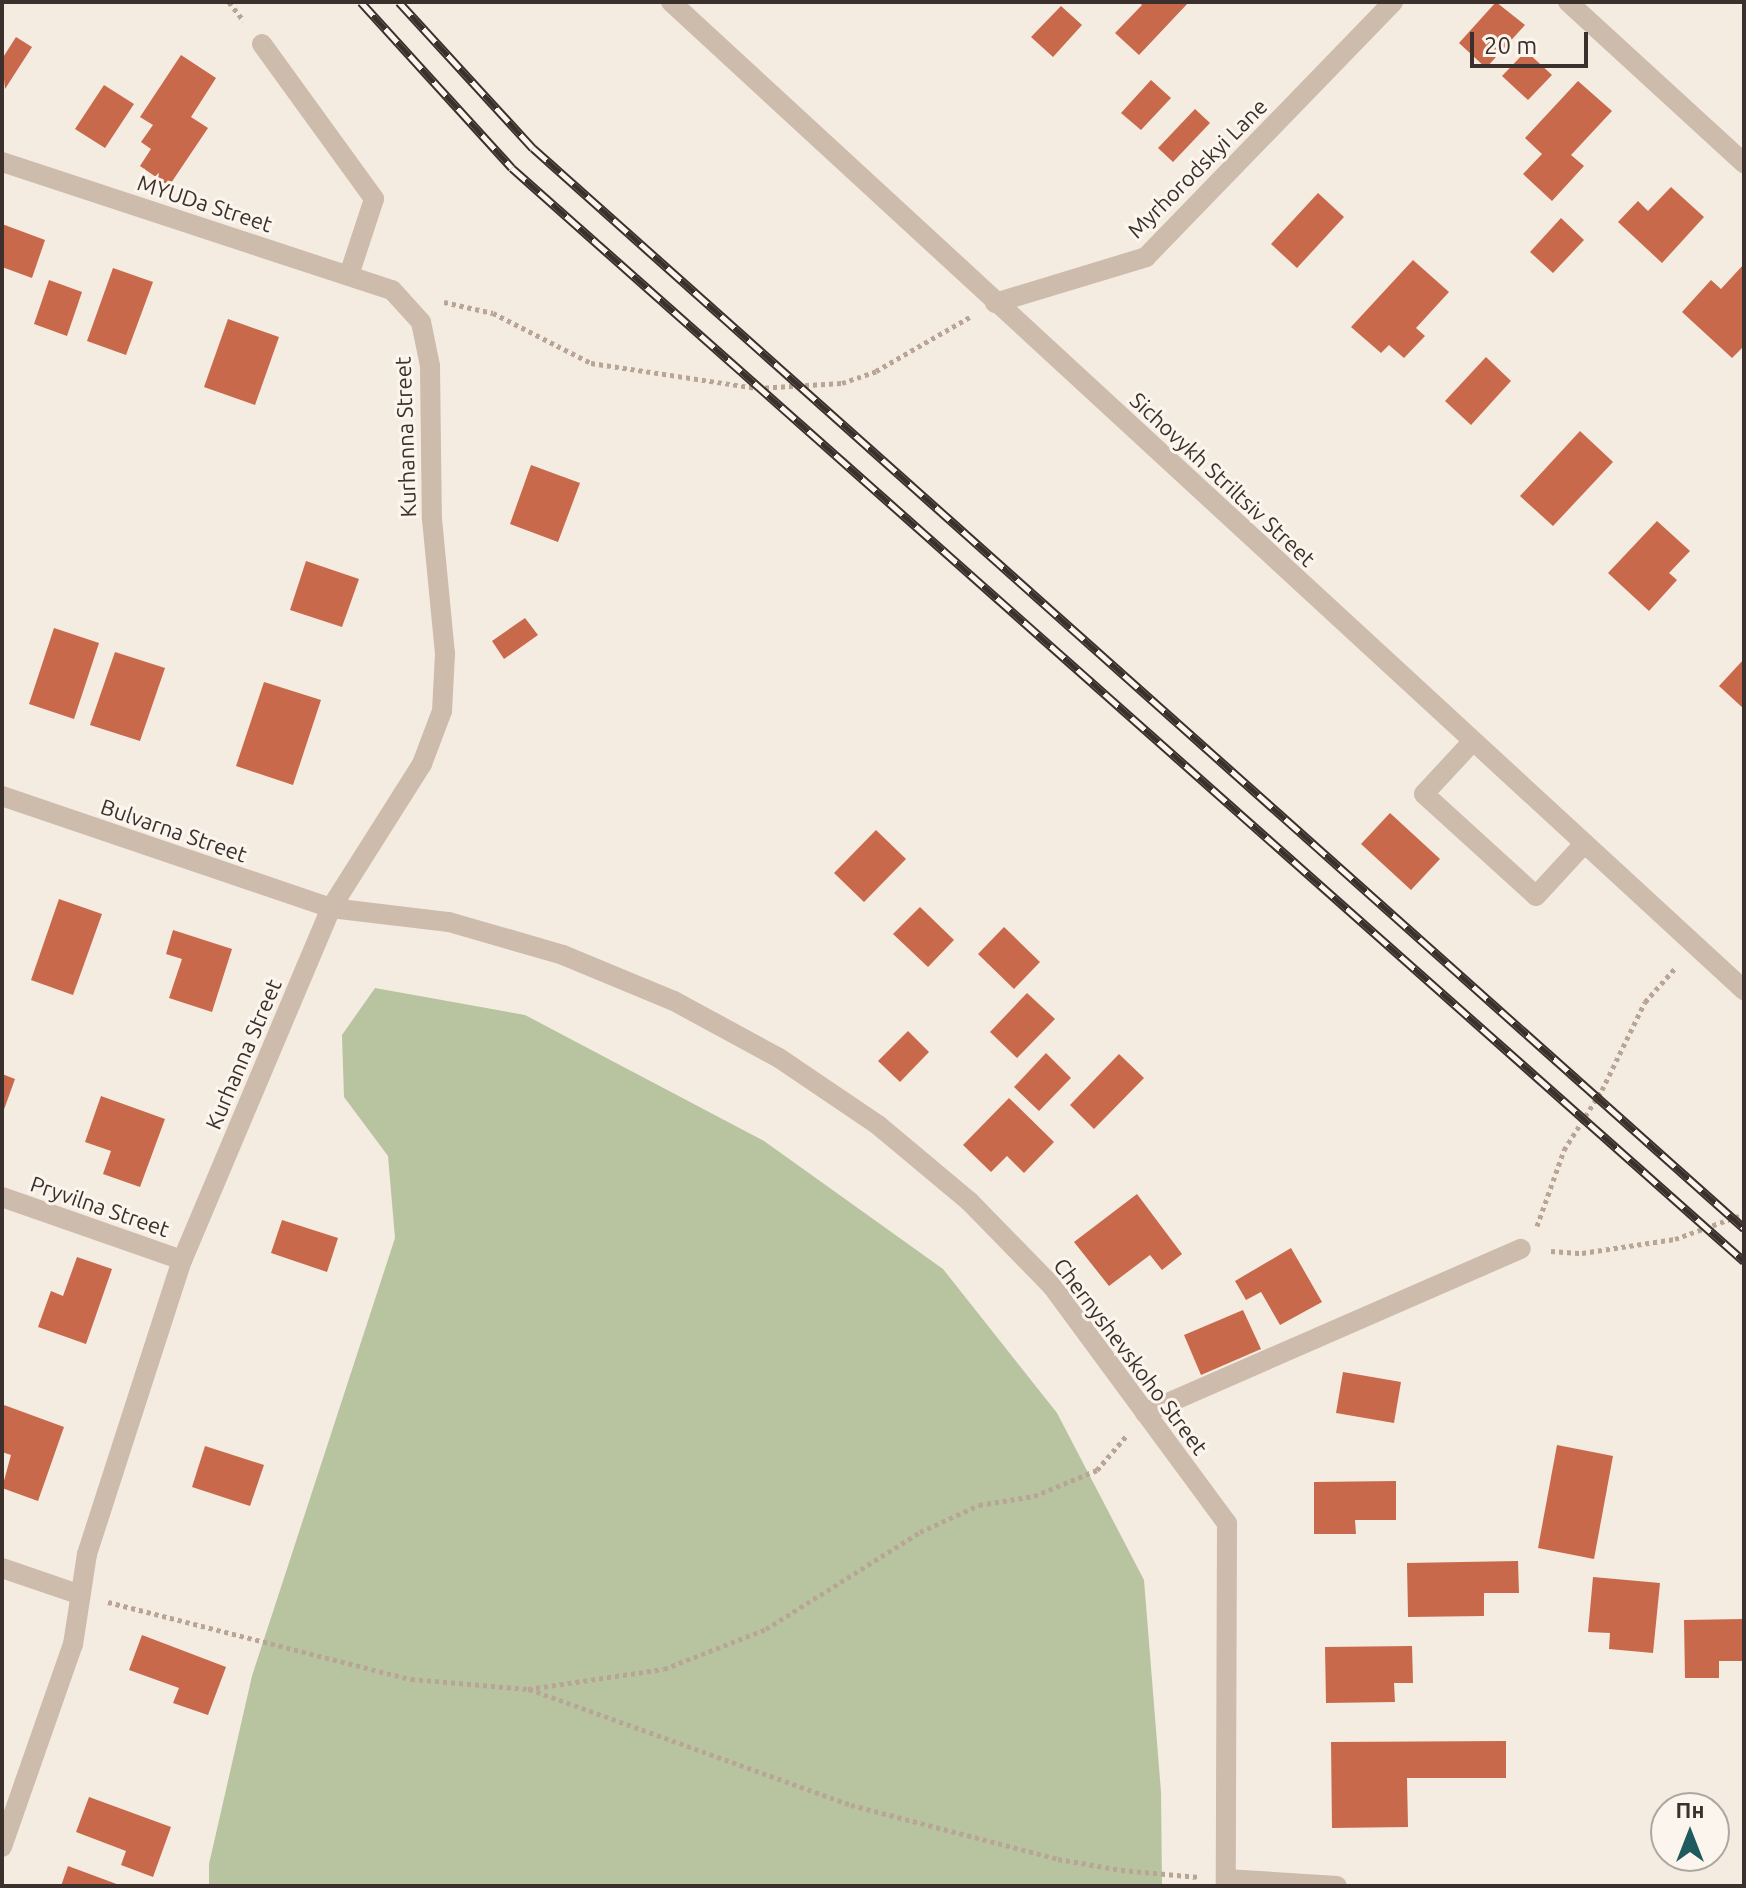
<!DOCTYPE html>
<meta charset="utf-8">
<style>
body{margin:0}
#map{position:relative;width:1746px;height:1888px;overflow:hidden;background:#f4ebe1;font-family:Ubuntu,sans-serif}
div>[style]{position:absolute}
.green>*{inset:0;background:#b8c4a0}
.building>*{inset:0;background:#c8694b}
.path>*{height:5px;margin-top:-2.5px;transform-origin:0;background:repeating-linear-gradient(90deg,#b9a596 0 4px,transparent 0 8px)}
.service>*{height:20px;margin:-10px;padding:0 10px;transform-origin:10px;border-radius:10px;background:#cdbbac}
.minor>*{height:20px;margin:-10px;padding:0 10px;transform-origin:10px;border-radius:10px;background:#cdbbac}
.tertiary>*{height:20px;margin:-10px;padding:0 10px;transform-origin:10px;border-radius:10px;background:#cdbbac}
.rail>*{height:9px;margin-top:-4.5px;transform-origin:0;background:repeating-linear-gradient(90deg,#fbf5ee 0 18px,#3b302b 0 36px);box-sizing:border-box;border-block:2px solid #3b302b}
span{translate:-50% -50%;white-space:nowrap;text-align:center;line-height:1.15;-webkit-text-stroke:6px #fbf5ee;paint-order:stroke}
.street-label{font-size:22px;color:#3b302b}
.frame{position:absolute;inset:0;border:4px solid #3b302b;pointer-events:none}
.north{position:absolute;left:1650px;top:1792px;width:80px;height:80px;box-sizing:border-box;background:#fbf5ee;border:2px solid #aea6a0;border-radius:50%;rotate:0deg;font-size:22px;font-weight:700;line-height:32px;text-align:center;color:#3b302b}
.north::after{content:'';display:block;margin:auto;width:28px;height:36px;background:#1f5a5e;clip-path:polygon(50% 0,100% 100%,50% 72%,0 100%)}
.scale{position:absolute;left:1470px;top:32px;width:118px;height:36px;box-sizing:border-box;border:4px solid #3b302b;border-top:0;padding-left:10px;font-size:24px;line-height:28px;white-space:nowrap;color:#3b302b;-webkit-text-stroke:6px #fbf5ee;paint-order:stroke}
</style>
<div id="map">
<div class="green">
<i style="clip-path:polygon(375px 988px,525px 1015px,764px 1141px,943px 1269px,1057px 1413px,1144px 1580px,1161px 1792px,1162px 1886px,209px 1886px,209px 1864px,252px 1676px,395px 1238px,388px 1156px,344px 1097px,342px 1035px)"></i>
</div>
<div class="building">
<i style="clip-path:polygon(1139px 2px,1189px 2px,1139px 55px,1115px 33px,1142px 5px)"></i>
<i style="clip-path:polygon(1496px 2px,1525px 25px,1486px 68px,1459px 43px)"></i>
<i style="clip-path:polygon(1061px 6px,1082px 25px,1053px 57px,1031px 37px)"></i>
<i style="clip-path:polygon(16px 37px,32px 47px,5px 89px,2px 59px)"></i>
<i style="clip-path:polygon(1526px 51px,1552px 75px,1528px 100px,1502px 76px)"></i>
<i style="clip-path:polygon(181px 55px,216px 78px,191px 117px,208px 128px,169px 186px,140px 166px,151px 149px,141px 142px,153px 125px,140px 117px)"></i>
<i style="clip-path:polygon(1151px 80px,1171px 98px,1141px 130px,1121px 113px)"></i>
<i style="clip-path:polygon(1578px 81px,1612px 111px,1571px 155px,1584px 166px,1552px 201px,1523px 174px,1542px 154px,1525px 138px)"></i>
<i style="clip-path:polygon(104px 85px,134px 104px,105px 148px,75px 129px)"></i>
<i style="clip-path:polygon(1195px 109px,1210px 123px,1173px 162px,1158px 148px)"></i>
<i style="clip-path:polygon(1671px 187px,1704px 217px,1662px 263px,1618px 222px,1638px 201px,1648px 211px)"></i>
<i style="clip-path:polygon(1318px 193px,1344px 217px,1297px 268px,1271px 244px)"></i>
<i style="clip-path:polygon(1561px 218px,1584px 240px,1553px 273px,1530px 252px)"></i>
<i style="clip-path:polygon(2px 224px,45px 240px,32px 278px,2px 267px)"></i>
<i style="clip-path:polygon(1413px 260px,1449px 292px,1416px 328px,1425px 336px,1404px 358px,1389px 345px,1381px 353px,1351px 327px)"></i>
<i style="clip-path:polygon(1744px 264px,1744px 346px,1732px 358px,1682px 312px,1711px 280px,1721px 289px)"></i>
<i style="clip-path:polygon(113px 268px,153px 282px,126px 355px,87px 341px)"></i>
<i style="clip-path:polygon(49px 280px,82px 292px,67px 336px,34px 324px)"></i>
<i style="clip-path:polygon(228px 319px,279px 337px,255px 405px,204px 387px)"></i>
<i style="clip-path:polygon(1486px 357px,1511px 381px,1471px 425px,1445px 401px)"></i>
<i style="clip-path:polygon(1580px 431px,1613px 462px,1553px 526px,1520px 496px)"></i>
<i style="clip-path:polygon(531px 465px,580px 483px,558px 542px,510px 524px)"></i>
<i style="clip-path:polygon(1657px 521px,1690px 551px,1669px 573px,1677px 580px,1649px 611px,1608px 573px)"></i>
<i style="clip-path:polygon(306px 561px,359px 579px,342px 627px,290px 610px)"></i>
<i style="clip-path:polygon(525px 618px,538px 635px,504px 659px,492px 641px)"></i>
<i style="clip-path:polygon(54px 628px,99px 643px,74px 719px,29px 704px)"></i>
<i style="clip-path:polygon(115px 652px,165px 668px,140px 741px,90px 725px)"></i>
<i style="clip-path:polygon(1744px 659px,1744px 709px,1719px 686px)"></i>
<i style="clip-path:polygon(264px 682px,321px 700px,293px 785px,236px 766px)"></i>
<i style="clip-path:polygon(1390px 813px,1440px 859px,1411px 890px,1361px 844px)"></i>
<i style="clip-path:polygon(876px 830px,906px 859px,864px 902px,834px 873px)"></i>
<i style="clip-path:polygon(59px 899px,102px 914px,73px 995px,31px 980px)"></i>
<i style="clip-path:polygon(920px 907px,954px 940px,928px 967px,893px 934px)"></i>
<i style="clip-path:polygon(1004px 927px,1040px 962px,1014px 989px,978px 954px)"></i>
<i style="clip-path:polygon(173px 930px,232px 949px,212px 1012px,169px 998px,182px 959px,166px 954px)"></i>
<i style="clip-path:polygon(1027px 993px,1055px 1019px,1017px 1058px,990px 1032px)"></i>
<i style="clip-path:polygon(908px 1031px,929px 1052px,900px 1082px,878px 1061px)"></i>
<i style="clip-path:polygon(1046px 1053px,1071px 1078px,1039px 1111px,1014px 1087px)"></i>
<i style="clip-path:polygon(1119px 1054px,1144px 1078px,1094px 1129px,1070px 1105px)"></i>
<i style="clip-path:polygon(2px 1074px,15px 1079px,2px 1115px)"></i>
<i style="clip-path:polygon(101px 1096px,165px 1119px,140px 1187px,103px 1174px,111px 1151px,85px 1142px)"></i>
<i style="clip-path:polygon(1009px 1098px,1054px 1142px,1024px 1173px,1007px 1156px,991px 1172px,963px 1145px)"></i>
<i style="clip-path:polygon(1137px 1194px,1182px 1254px,1162px 1270px,1150px 1255px,1109px 1286px,1074px 1242px)"></i>
<i style="clip-path:polygon(282px 1220px,338px 1238px,327px 1272px,271px 1253px)"></i>
<i style="clip-path:polygon(1291px 1248px,1322px 1302px,1280px 1325px,1261px 1292px,1246px 1300px,1235px 1281px)"></i>
<i style="clip-path:polygon(77px 1257px,112px 1269px,86px 1344px,38px 1327px,51px 1291px,63px 1296px)"></i>
<i style="clip-path:polygon(1243px 1310px,1261px 1349px,1201px 1375px,1184px 1335px)"></i>
<i style="clip-path:polygon(1343px 1372px,1401px 1382px,1394px 1423px,1336px 1413px)"></i>
<i style="clip-path:polygon(4px 1405px,64px 1427px,38px 1501px,2px 1488px,11px 1455px,2px 1452px)"></i>
<i style="clip-path:polygon(1557px 1445px,1613px 1456px,1594px 1559px,1538px 1548px)"></i>
<i style="clip-path:polygon(205px 1446px,264px 1465px,250px 1506px,192px 1487px)"></i>
<i style="clip-path:polygon(1396px 1481px,1396px 1520px,1355px 1520px,1356px 1534px,1314px 1534px,1314px 1482px)"></i>
<i style="clip-path:polygon(1518px 1561px,1519px 1593px,1484px 1593px,1484px 1616px,1408px 1617px,1407px 1563px)"></i>
<i style="clip-path:polygon(1593px 1577px,1660px 1583px,1653px 1653px,1609px 1649px,1610px 1633px,1588px 1632px)"></i>
<i style="clip-path:polygon(1744px 1619px,1744px 1661px,1719px 1661px,1719px 1678px,1685px 1678px,1684px 1620px)"></i>
<i style="clip-path:polygon(142px 1635px,226px 1667px,208px 1715px,173px 1703px,179px 1688px,129px 1670px)"></i>
<i style="clip-path:polygon(1412px 1646px,1413px 1683px,1394px 1683px,1395px 1702px,1326px 1703px,1325px 1647px)"></i>
<i style="clip-path:polygon(1506px 1741px,1506px 1778px,1407px 1778px,1408px 1827px,1332px 1828px,1331px 1742px)"></i>
<i style="clip-path:polygon(89px 1797px,171px 1827px,153px 1877px,121px 1865px,126px 1851px,76px 1832px)"></i>
<i style="clip-path:polygon(68px 1866px,122px 1886px,61px 1886px)"></i>
</div>
<div class="path">
<i style="left:229px;top:2px;width:24px;rotate:52deg"></i>
<i style="left:444px;top:302px;width:50px;rotate:12.7deg"></i>
<i style="left:493px;top:313px;width:110px;rotate:27deg"></i>
<i style="left:591px;top:363px;width:168px;rotate:8.6deg"></i>
<i style="left:757px;top:388px;width:85px;rotate:-3.4deg"></i>
<i style="left:842px;top:383px;width:36px;rotate:-19deg"></i>
<i style="left:876px;top:371px;width:108px;rotate:-29.9deg"></i>
<i style="left:1537px;top:1226px;width:81px;rotate:-70.4deg"></i>
<i style="left:1564px;top:1150px;width:71px;rotate:-57.7deg"></i>
<i style="left:1602px;top:1090px;width:98px;rotate:-64deg"></i>
<i style="left:1645px;top:1002px;width:48px;rotate:-48.4deg"></i>
<i style="left:1551px;top:1251px;width:31px;rotate:4deg"></i>
<i style="left:1582px;top:1253px;width:94px;rotate:-8.6deg"></i>
<i style="left:1675px;top:1239px;width:73px;rotate:-19.9deg"></i>
<i style="left:108px;top:1602px;width:313px;rotate:14.3deg"></i>
<i style="left:411px;top:1679px;width:117px;rotate:4.9deg"></i>
<i style="left:528px;top:1689px;width:137px;rotate:-8.4deg"></i>
<i style="left:664px;top:1669px;width:110px;rotate:-21.4deg"></i>
<i style="left:766px;top:1629px;width:182px;rotate:-32.2deg"></i>
<i style="left:920px;top:1532px;width:65px;rotate:-24.6deg"></i>
<i style="left:979px;top:1505px;width:56px;rotate:-9.3deg"></i>
<i style="left:1034px;top:1496px;width:68px;rotate:-22.4deg"></i>
<i style="left:1097px;top:1470px;width:46px;rotate:-49.4deg"></i>
<i style="left:529px;top:1689px;width:342px;rotate:19.8deg"></i>
<i style="left:851px;top:1805px;width:214px;rotate:14.6deg"></i>
<i style="left:1058px;top:1859px;width:64px;rotate:9.9deg"></i>
<i style="left:1121px;top:1870px;width:78px;rotate:5.1deg"></i>
</div>
<div class="service">
<i style="left:262px;top:44px;width:191px;rotate:54.1deg"></i>
<i style="left:374px;top:199px;width:80px;rotate:108.2deg"></i>
<i style="left:1473px;top:741px;width:72px;rotate:132.8deg"></i>
<i style="left:1424px;top:794px;width:151px;rotate:42.3deg"></i>
<i style="left:1536px;top:896px;width:71px;rotate:-47.3deg"></i>
<i style="left:1145px;top:1413px;width:410px;rotate:-23.6deg"></i>
</div>
<div class="minor">
<i style="left:1568px;top:2px;width:239px;rotate:42.5deg"></i>
<i style="left:2px;top:162px;width:410px;rotate:18.2deg"></i>
<i style="left:392px;top:290px;width:43px;rotate:47.8deg"></i>
<i style="left:421px;top:322px;width:45px;rotate:78.4deg"></i>
<i style="left:430px;top:366px;width:153px;rotate:89.3deg"></i>
<i style="left:432px;top:519px;width:136px;rotate:84.5deg"></i>
<i style="left:445px;top:654px;width:57px;rotate:93deg"></i>
<i style="left:442px;top:711px;width:57px;rotate:110.7deg"></i>
<i style="left:422px;top:764px;width:170px;rotate:122.3deg"></i>
<i style="left:331px;top:908px;width:382px;rotate:112.9deg"></i>
<i style="left:182px;top:1260px;width:309px;rotate:107.9deg"></i>
<i style="left:87px;top:1554px;width:91px;rotate:98.8deg"></i>
<i style="left:73px;top:1644px;width:215px;rotate:109.3deg"></i>
<i style="left:995px;top:303px;width:158px;rotate:-16.9deg"></i>
<i style="left:1146px;top:257px;width:355px;rotate:-45.9deg"></i>
<i style="left:2px;top:796px;width:348px;rotate:18.8deg"></i>
<i style="left:331px;top:908px;width:119px;rotate:6.8deg"></i>
<i style="left:449px;top:922px;width:119px;rotate:16.1deg"></i>
<i style="left:563px;top:955px;width:120px;rotate:22.5deg"></i>
<i style="left:674px;top:1001px;width:119px;rotate:28.5deg"></i>
<i style="left:779px;top:1058px;width:120px;rotate:34.1deg"></i>
<i style="left:878px;top:1125px;width:119px;rotate:39.9deg"></i>
<i style="left:969px;top:1201px;width:119px;rotate:45.7deg"></i>
<i style="left:1052px;top:1286px;width:295px;rotate:53.6deg"></i>
<i style="left:1227px;top:1523px;width:363px;rotate:90.2deg"></i>
<i style="left:2px;top:1197px;width:191px;rotate:19.3deg"></i>
<i style="left:2px;top:1568px;width:83px;rotate:18.9deg"></i>
<i style="left:1226px;top:1879px;width:111px;rotate:3.6deg"></i>
</div>
<div class="tertiary">
<i style="left:671px;top:2px;width:1459px;rotate:42.64deg"></i>
</div>
<div class="rail">
<i style="left:361px;top:2px;width:224px;rotate:47.7deg"></i>
<i style="left:512px;top:168px;width:1647px;rotate:41.58deg"></i>
<i style="left:399px;top:2px;width:198px;rotate:47.5deg"></i>
<i style="left:533px;top:148px;width:1623px;rotate:41.73deg"></i>
</div>
<div class="street-label">
<span style="left:1197px;top:168px;rotate:-45deg">Myrhorodskyi Lane</span>
<span style="left:205px;top:203px;rotate:18deg">MYUDa Street</span>
<span style="left:405px;top:437px;rotate:-92deg">Kurhanna Street</span>
<span style="left:1223px;top:479px;rotate:43deg">Sichovykh Striltsiv Street</span>
<span style="left:174px;top:830px;rotate:19deg">Bulvarna Street</span>
<span style="left:243px;top:1054px;rotate:-67deg">Kurhanna Street</span>
<span style="left:100px;top:1206px;rotate:19deg">Pryvilna Street</span>
<span style="left:1131px;top:1356px;rotate:53deg">Chernyshevskoho Street</span>
</div>
<div class="frame"></div>
<div class="north">Пн</div>
<div class="scale">20 m</div>
</div>
